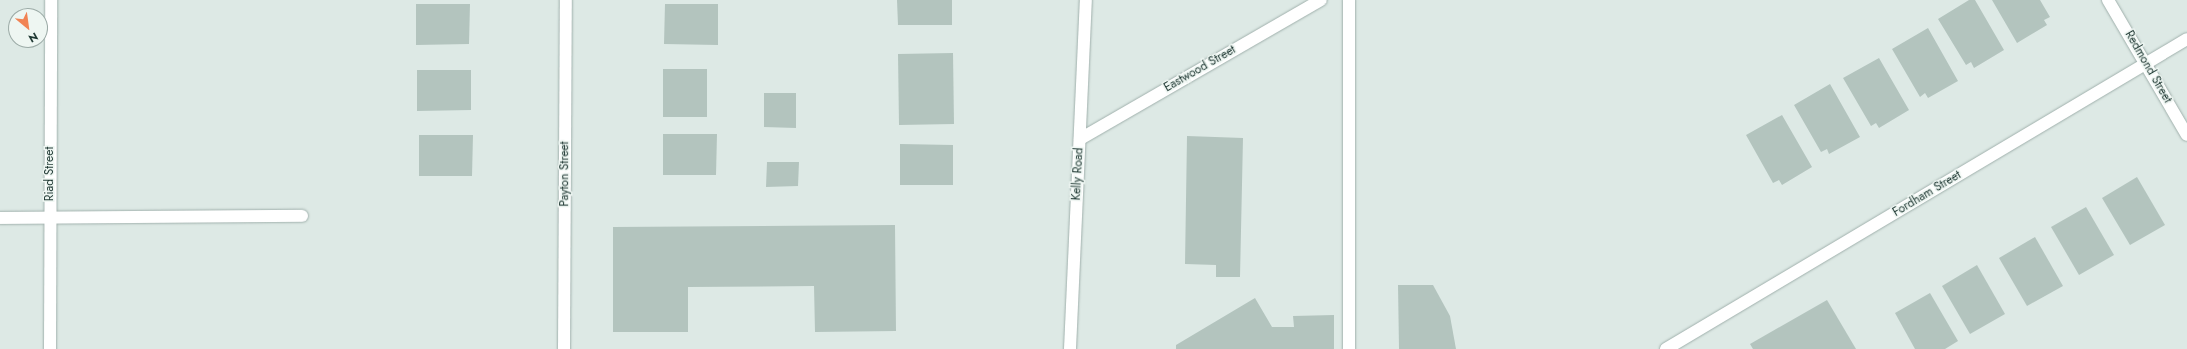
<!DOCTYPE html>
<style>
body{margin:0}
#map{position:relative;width:2187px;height:349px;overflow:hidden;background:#dde9e5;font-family:Jost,sans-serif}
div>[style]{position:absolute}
.building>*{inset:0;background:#b3c4be}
.roads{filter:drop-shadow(0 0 1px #a0b0ac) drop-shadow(0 0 1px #a0b0ac)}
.service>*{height:12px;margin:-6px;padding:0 6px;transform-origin:6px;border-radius:6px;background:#fff}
.minor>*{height:12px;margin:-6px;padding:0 6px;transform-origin:6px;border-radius:6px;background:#fff}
.tertiary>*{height:12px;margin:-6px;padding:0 6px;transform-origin:6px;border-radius:6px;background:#fff}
span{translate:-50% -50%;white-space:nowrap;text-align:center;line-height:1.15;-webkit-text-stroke:3px #eef6f2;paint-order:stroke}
.street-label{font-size:12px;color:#1f3833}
.north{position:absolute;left:8px;top:8px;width:40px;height:40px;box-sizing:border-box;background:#eef6f2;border:1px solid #9baaa6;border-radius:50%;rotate:151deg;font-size:11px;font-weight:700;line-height:16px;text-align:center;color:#1f3833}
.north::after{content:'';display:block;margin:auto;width:14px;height:18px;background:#f18354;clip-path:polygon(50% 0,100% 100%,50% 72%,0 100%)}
</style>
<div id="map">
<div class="building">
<i style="clip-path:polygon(897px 0,952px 0,952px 25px,898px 25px)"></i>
<i style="clip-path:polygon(1969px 0,1975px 0,2004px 50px,1974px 68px,1971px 62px,1966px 65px,1938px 19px)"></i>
<i style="clip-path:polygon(1992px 0,2040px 0,2050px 17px,2044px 20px,2047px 25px,2017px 43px)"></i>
<i style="clip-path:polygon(416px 4px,470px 4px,469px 44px,416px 45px)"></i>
<i style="clip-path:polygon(665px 4px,718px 4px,718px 45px,664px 44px)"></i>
<i style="clip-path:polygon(1928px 28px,1958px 81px,1928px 98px,1925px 93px,1920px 97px,1892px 49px)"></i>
<i style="clip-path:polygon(953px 53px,954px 124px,899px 125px,898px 54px)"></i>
<i style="clip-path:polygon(1879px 58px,1909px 110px,1879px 128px,1876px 123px,1871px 126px,1843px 78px)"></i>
<i style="clip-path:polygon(663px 69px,707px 69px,707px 117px,663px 117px)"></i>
<i style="clip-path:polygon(417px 70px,471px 70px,471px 110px,417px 111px)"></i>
<i style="clip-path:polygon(1830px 84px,1860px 137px,1829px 154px,1827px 149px,1821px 152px,1794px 105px)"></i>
<i style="clip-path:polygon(764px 93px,796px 93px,796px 128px,764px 127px)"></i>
<i style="clip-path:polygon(1782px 115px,1812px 167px,1782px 185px,1779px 180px,1773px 183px,1746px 135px)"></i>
<i style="clip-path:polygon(663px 134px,717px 134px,716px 175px,663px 175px)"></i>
<i style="clip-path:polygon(419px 135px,473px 135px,472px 176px,419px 176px)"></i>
<i style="clip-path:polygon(1187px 136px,1243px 138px,1240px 277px,1216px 277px,1216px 265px,1185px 264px)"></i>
<i style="clip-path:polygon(900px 144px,953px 145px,953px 185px,900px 185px)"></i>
<i style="clip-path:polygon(767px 162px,799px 162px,798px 186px,766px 187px)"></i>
<i style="clip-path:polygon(2137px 177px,2165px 225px,2130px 245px,2102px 198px)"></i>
<i style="clip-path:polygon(2086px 207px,2114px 255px,2079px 275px,2051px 227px)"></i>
<i style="clip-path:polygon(895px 225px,896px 331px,815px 332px,814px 286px,688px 287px,688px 332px,613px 332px,613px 227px)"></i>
<i style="clip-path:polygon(2035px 237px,2063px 286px,2027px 306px,1999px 258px)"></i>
<i style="clip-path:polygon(1977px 265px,2005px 314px,1970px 334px,1942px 286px)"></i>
<i style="clip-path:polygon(1398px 285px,1433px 285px,1450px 316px,1456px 349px,1399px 349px)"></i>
<i style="clip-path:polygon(1930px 293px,1958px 341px,1945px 349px,1915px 349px,1895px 313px)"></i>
<i style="clip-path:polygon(1255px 298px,1272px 327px,1294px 327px,1293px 316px,1334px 315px,1334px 349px,1176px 349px,1176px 345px)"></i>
<i style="clip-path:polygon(1827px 300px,1856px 349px,1753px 349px,1750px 344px)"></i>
</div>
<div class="roads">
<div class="service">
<i style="left:1349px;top:0;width:349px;rotate:90deg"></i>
<i style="left:0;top:218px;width:302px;rotate:-0.4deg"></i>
</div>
<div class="minor">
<i style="left:2108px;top:0;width:156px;rotate:59.7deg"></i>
<i style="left:1080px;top:139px;width:278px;rotate:-30deg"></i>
<i style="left:50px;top:349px;width:349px;rotate:-89.8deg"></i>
<i style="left:564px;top:349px;width:349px;rotate:-89.7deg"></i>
<i style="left:1666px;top:349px;width:606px;rotate:-30.75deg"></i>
</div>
<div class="tertiary">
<i style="left:1070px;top:349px;width:349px;rotate:-87.4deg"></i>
</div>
</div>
<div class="street-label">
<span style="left:2148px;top:67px;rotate:60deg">Redmond Street</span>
<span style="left:1200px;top:69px;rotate:-30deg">Eastwood Street</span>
<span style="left:50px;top:174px;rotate:-90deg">Riad Street</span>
<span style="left:565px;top:174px;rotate:-90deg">Payton Street</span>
<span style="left:1078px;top:174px;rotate:-87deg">Kelly Road</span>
<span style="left:1927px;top:194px;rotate:-31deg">Fordham Street</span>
</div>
<div class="north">N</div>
</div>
